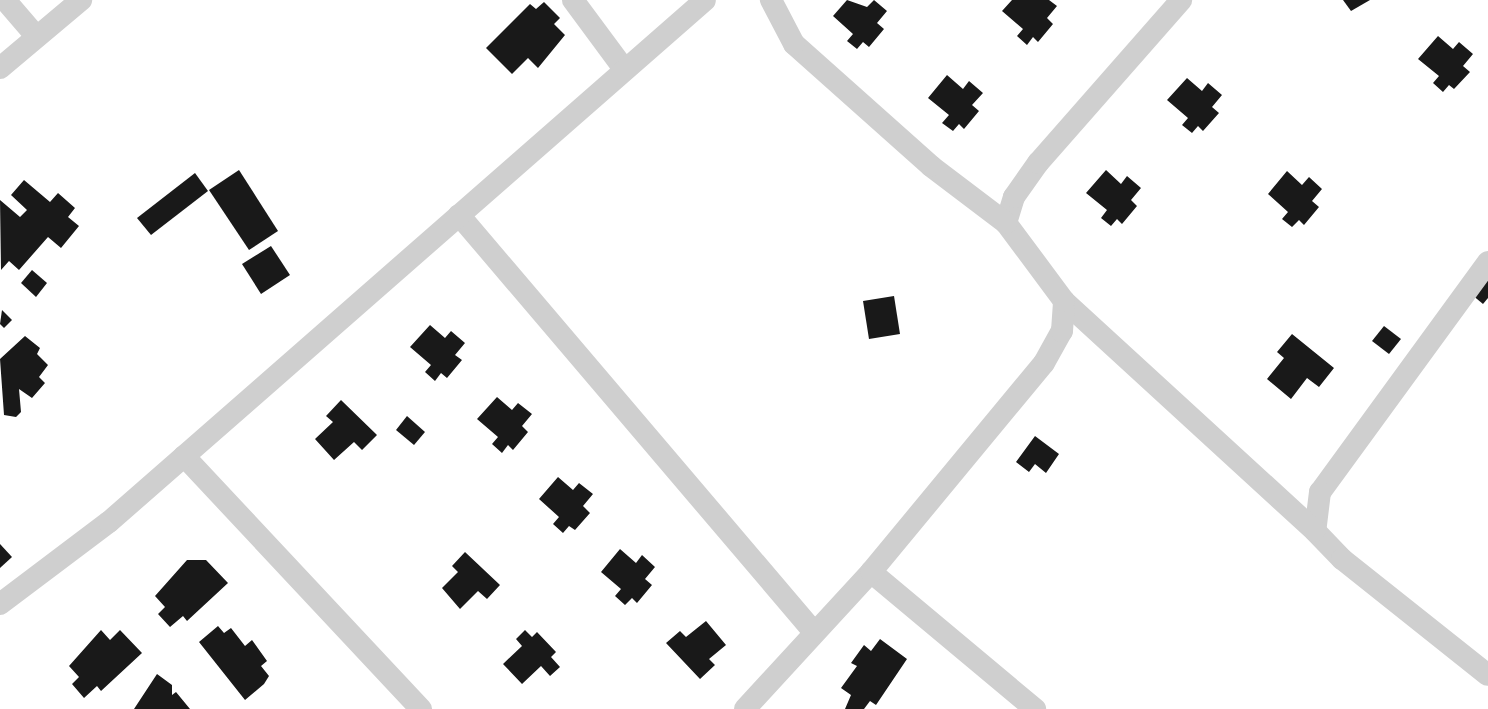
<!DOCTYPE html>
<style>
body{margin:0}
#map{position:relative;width:1488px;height:709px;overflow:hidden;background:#fff;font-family:Helvetica,sans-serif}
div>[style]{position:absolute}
.building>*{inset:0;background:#191919}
.street>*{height:22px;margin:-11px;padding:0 11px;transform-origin:11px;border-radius:11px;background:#cfcfcf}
span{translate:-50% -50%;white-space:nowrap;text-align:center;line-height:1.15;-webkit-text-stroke:6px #fff;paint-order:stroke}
</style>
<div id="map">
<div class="building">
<i style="clip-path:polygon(847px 0,867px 7px,874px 0,887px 11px,877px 23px,884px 29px,869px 47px,863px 42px,857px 49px,847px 41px,853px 34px,833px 16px)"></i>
<i style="clip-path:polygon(1012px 0,1049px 0,1057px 6px,1047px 18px,1053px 24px,1038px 42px,1033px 37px,1027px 45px,1017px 36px,1023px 29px,1002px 11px)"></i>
<i style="clip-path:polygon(1343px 0,1370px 0,1351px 11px)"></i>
<i style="clip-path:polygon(544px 2px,560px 18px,554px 24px,565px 35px,538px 68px,528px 58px,512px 74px,486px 48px,530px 4px,536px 9px)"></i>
<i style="clip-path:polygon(1438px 36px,1453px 49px,1459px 42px,1473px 54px,1463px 66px,1470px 72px,1454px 89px,1449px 85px,1443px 92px,1433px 83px,1439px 76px,1418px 59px)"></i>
<i style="clip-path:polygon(947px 75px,963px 89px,969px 81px,983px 93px,972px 105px,979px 111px,964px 129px,959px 124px,953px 131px,942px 123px,949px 115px,928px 98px)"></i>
<i style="clip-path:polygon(1187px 78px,1202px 91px,1208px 83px,1222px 95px,1212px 107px,1219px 113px,1203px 131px,1198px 126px,1192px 133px,1182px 125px,1188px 118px,1167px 100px)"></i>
<i style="clip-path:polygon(239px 170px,278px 231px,249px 250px,209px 190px)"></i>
<i style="clip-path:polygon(1106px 170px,1121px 184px,1127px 176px,1141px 188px,1131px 200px,1137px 206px,1122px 224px,1117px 219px,1111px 226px,1101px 218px,1107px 210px,1086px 193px)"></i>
<i style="clip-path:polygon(1287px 171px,1302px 185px,1309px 177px,1322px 189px,1312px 201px,1319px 207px,1304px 225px,1299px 220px,1292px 227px,1282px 219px,1288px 212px,1268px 194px)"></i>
<i style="clip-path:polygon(195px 173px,208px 191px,151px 235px,137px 218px)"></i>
<i style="clip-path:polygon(24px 180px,50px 202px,58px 193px,75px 208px,68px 217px,79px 226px,61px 248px,48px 237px,19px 270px,9px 261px,1px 270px,0 200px,20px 217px,27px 210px,11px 195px)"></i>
<i style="clip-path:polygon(271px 246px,290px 275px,261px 294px,242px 264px)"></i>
<i style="clip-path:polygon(32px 270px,47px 283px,36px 297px,21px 283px)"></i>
<i style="clip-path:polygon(1488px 276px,1488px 298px,1483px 304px,1471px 294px)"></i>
<i style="clip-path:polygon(894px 296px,900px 334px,869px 339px,863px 301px)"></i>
<i style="clip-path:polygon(2px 310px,12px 320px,4px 328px,0 324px)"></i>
<i style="clip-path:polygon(430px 325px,445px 338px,451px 331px,465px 343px,455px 355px,462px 360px,447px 378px,441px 373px,435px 381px,425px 372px,431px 365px,410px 347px)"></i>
<i style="clip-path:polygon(1384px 326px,1401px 339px,1389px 354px,1372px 341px)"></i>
<i style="clip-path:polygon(1292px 334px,1334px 368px,1319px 387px,1307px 378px,1291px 399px,1267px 379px,1284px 358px,1277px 352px)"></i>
<i style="clip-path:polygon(25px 336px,40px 348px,37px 354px,48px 365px,39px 377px,45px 383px,32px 398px,19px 389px,21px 412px,16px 417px,4px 415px,0 359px)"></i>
<i style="clip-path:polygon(497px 397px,512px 410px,518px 403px,532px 414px,522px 426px,528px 432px,513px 450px,508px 445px,502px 453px,492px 444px,498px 437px,477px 419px)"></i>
<i style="clip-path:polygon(341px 400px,377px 435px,362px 450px,354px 442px,334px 460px,315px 439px,333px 422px,326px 416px)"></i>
<i style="clip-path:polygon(407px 416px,425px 432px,414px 445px,396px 430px)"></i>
<i style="clip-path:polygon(1035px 436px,1059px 454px,1046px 473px,1035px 464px,1029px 472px,1016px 462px)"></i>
<i style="clip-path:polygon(558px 477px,573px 490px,579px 483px,593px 494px,583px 506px,590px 513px,575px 530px,569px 526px,563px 533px,553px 524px,559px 517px,539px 499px)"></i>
<i style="clip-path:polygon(0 544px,12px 557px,0 568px)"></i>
<i style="clip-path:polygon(620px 549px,636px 563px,642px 555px,655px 567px,645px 579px,652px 585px,637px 603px,632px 598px,625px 605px,615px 596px,621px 589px,601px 572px)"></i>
<i style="clip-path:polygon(465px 552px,500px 585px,487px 599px,478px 591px,460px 609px,442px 588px,458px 572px,452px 566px)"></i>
<i style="clip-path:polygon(187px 560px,206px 560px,228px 583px,187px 621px,183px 616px,170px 627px,158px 614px,165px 607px,155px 596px)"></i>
<i style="clip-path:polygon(706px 621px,726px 645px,709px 659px,715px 665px,700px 679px,666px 643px,680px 631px,686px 637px)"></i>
<i style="clip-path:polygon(218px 626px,224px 633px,231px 628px,245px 646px,252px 640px,267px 661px,261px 666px,269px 676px,264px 684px,245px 700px,199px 642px)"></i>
<i style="clip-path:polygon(101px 630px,110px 640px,120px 630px,142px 653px,101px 691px,97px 686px,84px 698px,72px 684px,79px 677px,69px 666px)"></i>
<i style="clip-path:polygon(525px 630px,532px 637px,537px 632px,556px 652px,551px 657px,560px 667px,550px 676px,541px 666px,522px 684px,503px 664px,522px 646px,516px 639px)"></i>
<i style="clip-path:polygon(880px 639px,907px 659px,876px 705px,870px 701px,864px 709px,845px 709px,851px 695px,841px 688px,857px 666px,851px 663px,864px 645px,871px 651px)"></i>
<i style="clip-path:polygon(157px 674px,172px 685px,172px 695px,176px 692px,190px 709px,134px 709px)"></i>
</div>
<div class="street">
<i style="left:5px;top:0;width:48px;rotate:49.3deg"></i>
<i style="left:573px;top:0;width:86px;rotate:53.5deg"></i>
<i style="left:0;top:68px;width:106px;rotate:-40deg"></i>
<i style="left:459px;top:215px;width:546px;rotate:49.6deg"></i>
<i style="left:1006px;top:223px;width:27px;rotate:-73deg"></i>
<i style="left:1014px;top:197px;width:42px;rotate:-54.8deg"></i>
<i style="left:1038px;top:163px;width:217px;rotate:-48.7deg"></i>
<i style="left:1488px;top:262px;width:285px;rotate:126.1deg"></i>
<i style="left:1320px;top:492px;width:39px;rotate:97deg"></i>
<i style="left:1315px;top:531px;width:39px;rotate:46deg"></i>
<i style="left:1342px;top:559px;width:186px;rotate:38.5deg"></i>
<i style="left:1064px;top:301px;width:340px;rotate:42.5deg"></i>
<i style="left:184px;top:456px;width:347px;rotate:46.9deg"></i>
<i style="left:871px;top:572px;width:214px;rotate:39.9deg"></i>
<i style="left:0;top:604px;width:136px;rotate:-37deg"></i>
<i style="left:109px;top:522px;width:792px;rotate:-41.21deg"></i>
<i style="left:745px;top:709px;width:186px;rotate:-47.4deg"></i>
<i style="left:871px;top:572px;width:271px;rotate:-50.4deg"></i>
<i style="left:1044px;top:363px;width:37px;rotate:-61deg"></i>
<i style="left:1062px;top:331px;width:30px;rotate:-86deg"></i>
<i style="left:1064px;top:301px;width:97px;rotate:-126.6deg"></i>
<i style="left:1006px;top:223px;width:94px;rotate:-142.8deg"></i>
<i style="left:931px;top:166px;width:183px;rotate:-138.3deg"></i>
<i style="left:794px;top:44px;width:50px;rotate:-117.6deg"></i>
</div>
</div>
